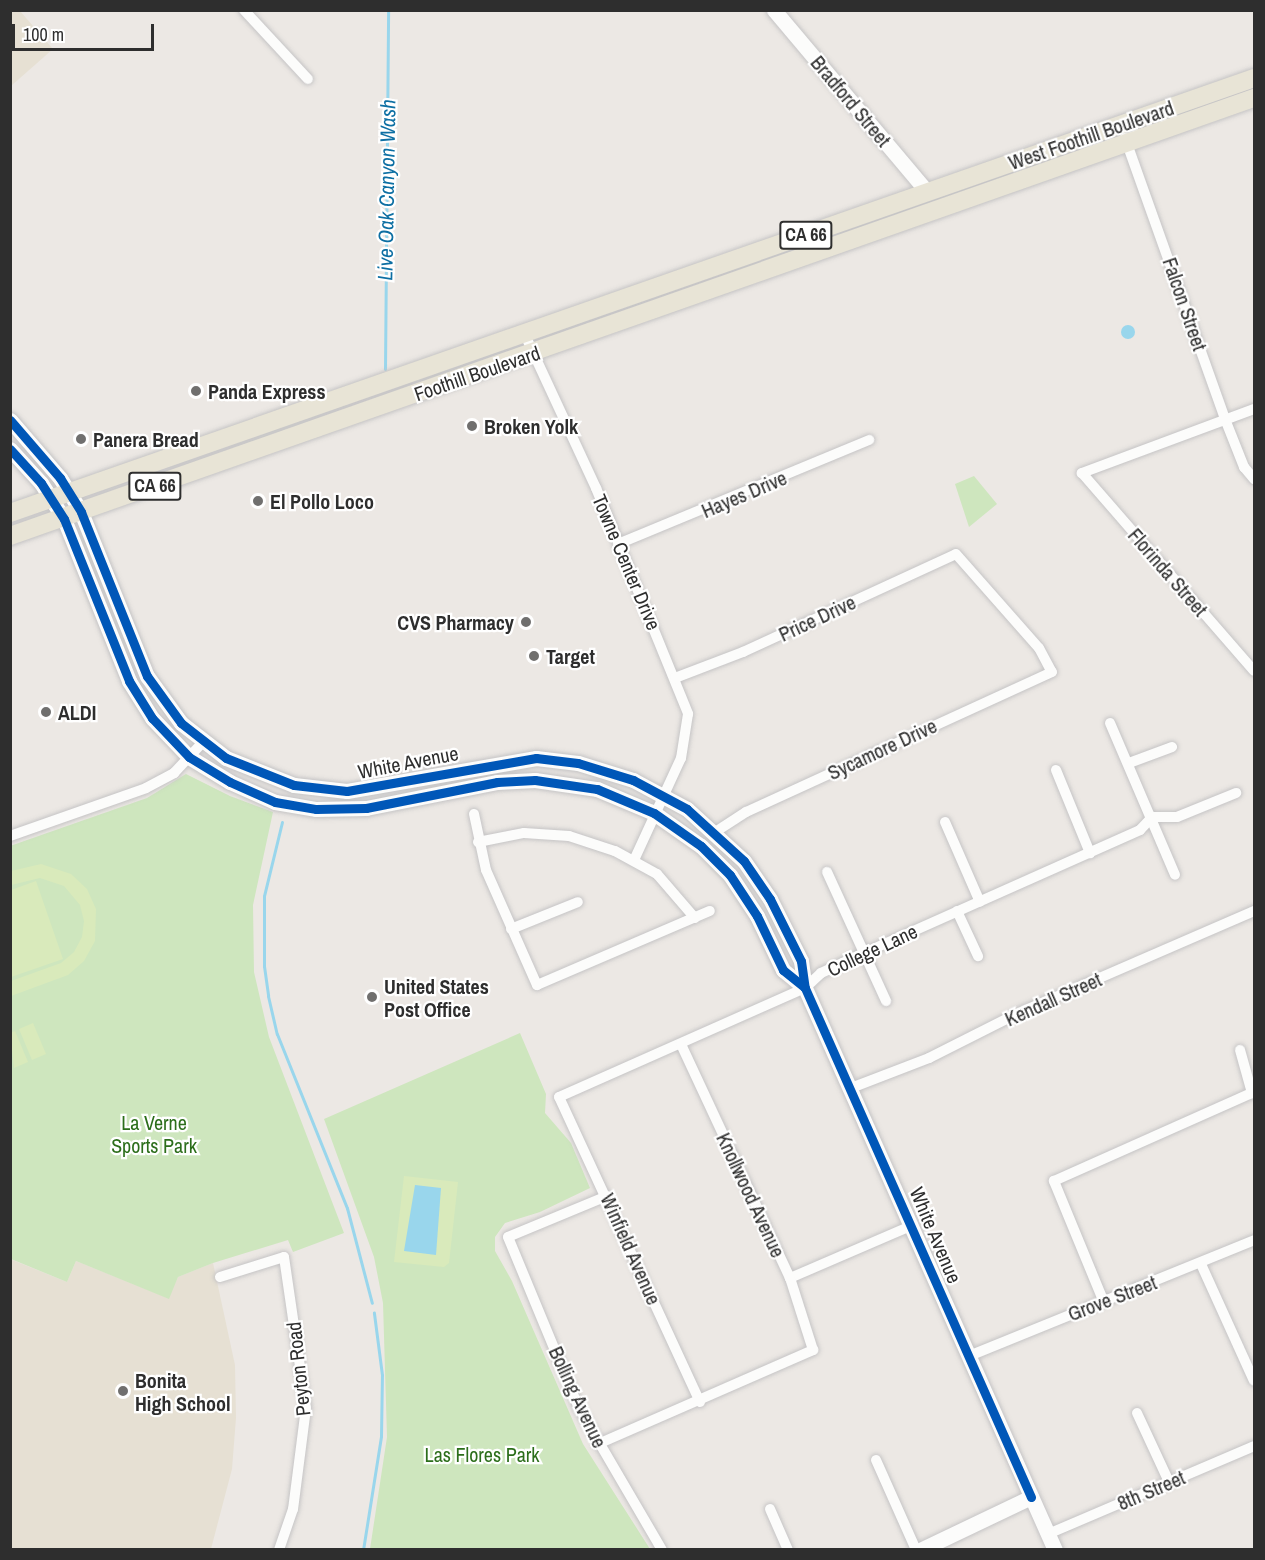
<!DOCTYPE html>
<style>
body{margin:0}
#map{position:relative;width:1265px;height:1560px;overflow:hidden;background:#ece8e4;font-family:"Archivo Narrow",sans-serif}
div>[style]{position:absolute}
.education>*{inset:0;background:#e6e0d3}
.green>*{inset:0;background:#cee6be}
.pitch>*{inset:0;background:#d9eabb}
.water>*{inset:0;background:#99d6ec}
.round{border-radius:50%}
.stream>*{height:3px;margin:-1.5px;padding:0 1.5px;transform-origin:1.5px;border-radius:1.5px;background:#99d6ec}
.roads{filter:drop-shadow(0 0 2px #c5c4c5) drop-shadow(0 0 2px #c5c4c5)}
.street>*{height:10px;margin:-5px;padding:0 5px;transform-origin:5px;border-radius:5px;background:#fcfcfb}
.secondary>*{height:15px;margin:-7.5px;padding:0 7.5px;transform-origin:7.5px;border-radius:7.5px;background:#fcfcfb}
.primary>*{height:18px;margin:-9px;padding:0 9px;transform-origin:9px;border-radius:9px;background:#e8e4d6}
.cycleway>*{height:9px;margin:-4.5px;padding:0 4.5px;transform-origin:4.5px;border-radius:4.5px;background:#0057b8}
.dots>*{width:16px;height:16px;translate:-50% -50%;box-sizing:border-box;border:3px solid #fff;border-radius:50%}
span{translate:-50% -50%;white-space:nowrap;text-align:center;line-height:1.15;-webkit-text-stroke:4.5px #fff;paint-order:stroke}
.shield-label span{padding:2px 4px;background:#fff;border:2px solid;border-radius:4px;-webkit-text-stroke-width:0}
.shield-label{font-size:18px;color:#2e2e2e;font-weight:700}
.street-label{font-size:20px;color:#2e2e2e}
.poi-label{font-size:20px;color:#2e2e2e;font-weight:700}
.left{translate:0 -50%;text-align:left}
.right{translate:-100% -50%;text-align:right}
.park-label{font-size:20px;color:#2c6e1b}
.water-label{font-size:21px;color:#0d6fa3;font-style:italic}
.frame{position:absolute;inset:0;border:12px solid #2e2e2e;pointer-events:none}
.scale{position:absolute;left:12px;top:24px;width:142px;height:27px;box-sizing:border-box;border:3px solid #2e2e2e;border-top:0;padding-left:8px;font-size:18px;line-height:21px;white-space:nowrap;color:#2e2e2e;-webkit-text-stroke:4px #fff;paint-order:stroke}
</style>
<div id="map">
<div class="education">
<i style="clip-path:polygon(11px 10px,20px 11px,53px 49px,11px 86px)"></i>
<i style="clip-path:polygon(10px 1259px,67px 1282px,76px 1261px,168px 1298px,178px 1277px,213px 1263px,235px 1365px,236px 1418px,232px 1469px,211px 1549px,11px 1549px)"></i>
</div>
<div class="green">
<i style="clip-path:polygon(974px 476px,997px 504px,969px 527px,955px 484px)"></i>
<i style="clip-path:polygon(186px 774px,230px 796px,273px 812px,253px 905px,254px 972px,269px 1037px,344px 1233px,293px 1252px,288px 1240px,213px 1263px,178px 1277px,169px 1299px,76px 1261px,67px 1282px,11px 1259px,10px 846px,147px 798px)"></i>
<i style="clip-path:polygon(520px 1033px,546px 1094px,545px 1113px,571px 1143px,590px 1188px,540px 1212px,505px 1223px,495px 1237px,495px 1251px,512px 1281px,583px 1444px,650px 1549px,370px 1549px,387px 1437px,383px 1303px,374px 1257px,324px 1119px)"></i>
</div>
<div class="pitch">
<i style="clip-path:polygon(41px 864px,71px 874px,87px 889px,96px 909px,95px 941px,84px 961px,68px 975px,11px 996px,11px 981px,61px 963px,74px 952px,82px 937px,84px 921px,80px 905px,64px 886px,40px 878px,11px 885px,11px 871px)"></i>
<i style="clip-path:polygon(36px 881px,63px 959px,11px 977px,11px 890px)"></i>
<i style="clip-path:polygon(33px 1023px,46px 1054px,32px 1060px,19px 1029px)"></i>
<i style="clip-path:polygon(15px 1031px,28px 1062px,14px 1068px,10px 1033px)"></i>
<i style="clip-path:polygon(404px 1176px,458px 1182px,449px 1263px,444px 1267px,394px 1262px)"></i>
</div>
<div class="water">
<i class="round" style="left:1121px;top:325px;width:14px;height:14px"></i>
<i style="clip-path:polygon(415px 1185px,441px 1188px,436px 1255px,404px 1251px)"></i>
</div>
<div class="stream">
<i style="left:385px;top:369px;width:359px;rotate:-89.5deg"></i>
<i style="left:282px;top:822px;width:76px;rotate:103.7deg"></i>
<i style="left:264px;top:896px;width:70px;rotate:90deg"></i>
<i style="left:264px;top:966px;width:30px;rotate:82deg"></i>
<i style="left:268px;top:996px;width:39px;rotate:77deg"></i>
<i style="left:277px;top:1034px;width:188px;rotate:68.1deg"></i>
<i style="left:347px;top:1208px;width:98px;rotate:75.3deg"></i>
<i style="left:363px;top:1550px;width:115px;rotate:-81deg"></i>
<i style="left:381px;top:1436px;width:61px;rotate:-89.1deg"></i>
<i style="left:382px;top:1375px;width:63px;rotate:-97.4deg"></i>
</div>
<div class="roads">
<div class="street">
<i style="left:244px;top:10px;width:94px;rotate:47.2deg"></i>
<i style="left:1125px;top:138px;width:298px;rotate:70.4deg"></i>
<i style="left:1225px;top:419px;width:52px;rotate:68.4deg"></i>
<i style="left:1244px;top:467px;width:16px;rotate:50deg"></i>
<i style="left:525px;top:335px;width:169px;rotate:65.1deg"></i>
<i style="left:596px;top:488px;width:244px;rotate:67.8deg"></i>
<i style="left:688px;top:714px;width:45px;rotate:99deg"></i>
<i style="left:681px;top:758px;width:112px;rotate:114.7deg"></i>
<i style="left:1254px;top:409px;width:184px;rotate:159.6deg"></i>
<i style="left:1082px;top:473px;width:262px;rotate:49deg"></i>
<i style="left:618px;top:544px;width:272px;rotate:-22.5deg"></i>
<i style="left:675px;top:678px;width:73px;rotate:-20.9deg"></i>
<i style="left:743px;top:652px;width:234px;rotate:-24.7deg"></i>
<i style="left:956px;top:554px;width:125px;rotate:48.6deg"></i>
<i style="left:1039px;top:648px;width:27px;rotate:62deg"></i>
<i style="left:1052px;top:672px;width:337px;rotate:155.4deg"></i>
<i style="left:746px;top:812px;width:37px;rotate:147deg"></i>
<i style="left:1110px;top:723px;width:165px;rotate:66.8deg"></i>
<i style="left:1129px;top:763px;width:46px;rotate:-20.4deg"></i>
<i style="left:1056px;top:770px;width:90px;rotate:67.7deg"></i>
<i style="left:474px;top:814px;width:57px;rotate:77.9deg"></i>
<i style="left:486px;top:870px;width:126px;rotate:66.1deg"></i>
<i style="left:537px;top:985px;width:188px;rotate:-23.2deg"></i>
<i style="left:1152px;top:817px;width:25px"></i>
<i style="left:1177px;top:817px;width:64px;rotate:-22.1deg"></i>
<i style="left:945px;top:822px;width:87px;rotate:66.4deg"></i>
<i style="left:10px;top:836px;width:144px;rotate:-19.4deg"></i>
<i style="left:146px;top:788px;width:32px;rotate:-28deg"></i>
<i style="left:174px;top:773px;width:42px;rotate:-46.9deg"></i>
<i style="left:478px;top:842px;width:47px;rotate:-11.1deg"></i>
<i style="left:524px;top:833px;width:45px;rotate:3.8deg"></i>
<i style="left:569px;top:836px;width:48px;rotate:18.1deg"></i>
<i style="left:615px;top:851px;width:48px;rotate:28.7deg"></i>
<i style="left:657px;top:874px;width:58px;rotate:49.2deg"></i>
<i style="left:827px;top:872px;width:142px;rotate:65.4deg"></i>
<i style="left:957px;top:911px;width:50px;rotate:65deg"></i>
<i style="left:511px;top:929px;width:72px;rotate:-21.9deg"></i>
<i style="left:1240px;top:1050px;width:45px;rotate:74.4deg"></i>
<i style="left:851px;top:1088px;width:84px;rotate:-21deg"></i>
<i style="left:929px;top:1058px;width:95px;rotate:-26.8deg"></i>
<i style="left:1014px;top:1015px;width:262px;rotate:-23.4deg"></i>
<i style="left:607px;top:1196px;width:107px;rotate:157.5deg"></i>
<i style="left:508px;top:1237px;width:185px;rotate:67.5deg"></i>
<i style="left:579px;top:1408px;width:164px;rotate:59.7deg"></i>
<i style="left:1201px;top:1264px;width:128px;rotate:65.6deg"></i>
<i style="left:220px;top:1277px;width:67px;rotate:-17.4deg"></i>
<i style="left:284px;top:1257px;width:153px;rotate:81.7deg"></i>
<i style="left:306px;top:1408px;width:102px;rotate:97.3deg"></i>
<i style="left:293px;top:1509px;width:43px;rotate:108.9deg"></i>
<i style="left:790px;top:1278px;width:134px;rotate:-23.3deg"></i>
<i style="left:1103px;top:1300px;width:129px;rotate:-112.4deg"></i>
<i style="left:1054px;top:1181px;width:219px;rotate:-24deg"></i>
<i style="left:969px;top:1356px;width:308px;rotate:-22.1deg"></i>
<i style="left:700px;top:1402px;width:336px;rotate:-114.8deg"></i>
<i style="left:559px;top:1097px;width:269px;rotate:-23.9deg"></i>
<i style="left:805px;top:988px;width:22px;rotate:-43deg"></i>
<i style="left:821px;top:973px;width:47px;rotate:-24.9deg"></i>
<i style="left:864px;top:953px;width:302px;rotate:-24deg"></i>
<i style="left:1140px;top:830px;width:18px;rotate:-47deg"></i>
<i style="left:1137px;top:1413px;width:76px;rotate:65.1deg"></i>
<i style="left:598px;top:1444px;width:235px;rotate:-23.6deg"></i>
<i style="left:813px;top:1350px;width:76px;rotate:-107.7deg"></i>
<i style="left:790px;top:1278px;width:258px;rotate:-115deg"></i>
<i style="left:876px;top:1460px;width:98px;rotate:66deg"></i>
<i style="left:770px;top:1509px;width:45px;rotate:66.3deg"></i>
<i style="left:1048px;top:1534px;width:224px;rotate:-23.1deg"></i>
</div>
<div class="secondary">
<i style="left:774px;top:10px;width:238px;rotate:49.9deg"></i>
<i style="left:10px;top:420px;width:77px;rotate:49.2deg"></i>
<i style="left:60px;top:478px;width:40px;rotate:58deg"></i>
<i style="left:81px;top:512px;width:177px;rotate:68.1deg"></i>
<i style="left:147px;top:676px;width:58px;rotate:54.1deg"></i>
<i style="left:181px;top:723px;width:57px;rotate:37.9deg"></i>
<i style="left:226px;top:758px;width:73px;rotate:21.7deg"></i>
<i style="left:294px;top:785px;width:53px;rotate:6.5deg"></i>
<i style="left:347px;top:791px;width:192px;rotate:-9.9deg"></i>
<i style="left:536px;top:758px;width:42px;rotate:6.8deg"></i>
<i style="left:578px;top:763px;width:58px;rotate:17.2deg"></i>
<i style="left:633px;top:780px;width:61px;rotate:28.2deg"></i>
<i style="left:687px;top:809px;width:77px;rotate:42.4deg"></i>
<i style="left:744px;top:861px;width:46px;rotate:55.6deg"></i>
<i style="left:770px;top:899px;width:69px;rotate:63.4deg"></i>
<i style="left:801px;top:961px;width:27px;rotate:82deg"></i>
<i style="left:805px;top:988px;width:615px;rotate:66.02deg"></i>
<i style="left:10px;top:449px;width:46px;rotate:47.6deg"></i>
<i style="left:41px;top:483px;width:43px;rotate:57.4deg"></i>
<i style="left:64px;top:519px;width:175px;rotate:68.1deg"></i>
<i style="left:129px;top:681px;width:44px;rotate:58.1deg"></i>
<i style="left:152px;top:718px;width:54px;rotate:46.5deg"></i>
<i style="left:189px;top:757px;width:48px;rotate:31.4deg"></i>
<i style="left:230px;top:782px;width:49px;rotate:24deg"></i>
<i style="left:275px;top:802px;width:42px;rotate:9.7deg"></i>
<i style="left:316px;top:809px;width:50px;rotate:-1.1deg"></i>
<i style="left:366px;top:808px;width:134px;rotate:-11.2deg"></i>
<i style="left:497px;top:782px;width:38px;rotate:-3deg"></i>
<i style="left:535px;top:780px;width:63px;rotate:8.3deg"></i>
<i style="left:597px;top:789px;width:62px;rotate:22.8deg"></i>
<i style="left:654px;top:813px;width:57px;rotate:35.1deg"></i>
<i style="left:701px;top:846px;width:41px;rotate:45deg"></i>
<i style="left:730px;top:875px;width:49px;rotate:56.6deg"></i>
<i style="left:757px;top:916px;width:60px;rotate:64.3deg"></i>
<i style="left:783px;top:970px;width:28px;rotate:39deg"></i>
<i style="left:920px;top:1550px;width:123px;rotate:-25.5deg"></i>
</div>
<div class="primary">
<i style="left:10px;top:513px;width:1318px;rotate:-19.27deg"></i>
<i style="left:10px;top:536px;width:1319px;rotate:-19.4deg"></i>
</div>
</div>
<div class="cycleway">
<i style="left:10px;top:420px;width:77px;rotate:49.2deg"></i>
<i style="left:60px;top:478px;width:40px;rotate:58deg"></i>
<i style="left:81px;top:512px;width:177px;rotate:68.1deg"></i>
<i style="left:147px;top:676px;width:58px;rotate:54.1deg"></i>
<i style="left:181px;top:723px;width:57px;rotate:37.9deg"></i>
<i style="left:226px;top:758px;width:73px;rotate:21.7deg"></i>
<i style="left:294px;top:785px;width:53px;rotate:6.5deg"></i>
<i style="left:347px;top:791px;width:192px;rotate:-9.9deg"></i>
<i style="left:536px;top:758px;width:42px;rotate:6.8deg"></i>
<i style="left:578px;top:763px;width:58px;rotate:17.2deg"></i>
<i style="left:633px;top:780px;width:61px;rotate:28.2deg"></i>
<i style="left:687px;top:809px;width:77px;rotate:42.4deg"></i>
<i style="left:744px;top:861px;width:46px;rotate:55.6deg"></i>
<i style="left:770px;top:899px;width:69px;rotate:63.4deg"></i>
<i style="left:801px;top:961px;width:27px;rotate:82deg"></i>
<i style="left:805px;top:988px;width:557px;rotate:66.06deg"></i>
<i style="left:10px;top:449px;width:46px;rotate:47.6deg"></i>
<i style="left:41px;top:483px;width:43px;rotate:57.4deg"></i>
<i style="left:64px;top:519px;width:175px;rotate:68.1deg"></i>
<i style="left:129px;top:681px;width:44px;rotate:58.1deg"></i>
<i style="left:152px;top:718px;width:54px;rotate:46.5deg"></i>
<i style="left:189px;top:757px;width:48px;rotate:31.4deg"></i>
<i style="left:230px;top:782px;width:49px;rotate:24deg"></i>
<i style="left:275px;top:802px;width:42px;rotate:9.7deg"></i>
<i style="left:316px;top:809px;width:50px;rotate:-1.1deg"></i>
<i style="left:366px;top:808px;width:134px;rotate:-11.2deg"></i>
<i style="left:497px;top:782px;width:38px;rotate:-3deg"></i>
<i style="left:535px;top:780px;width:63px;rotate:8.3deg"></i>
<i style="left:597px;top:789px;width:62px;rotate:22.8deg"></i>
<i style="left:654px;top:813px;width:57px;rotate:35.1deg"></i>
<i style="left:701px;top:846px;width:41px;rotate:45deg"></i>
<i style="left:730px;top:875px;width:49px;rotate:56.6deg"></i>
<i style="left:757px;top:916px;width:60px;rotate:64.3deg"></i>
<i style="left:783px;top:970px;width:28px;rotate:39deg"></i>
</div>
<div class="dots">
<i style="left:196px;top:391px;background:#706f6e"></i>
<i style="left:472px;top:426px;background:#706f6e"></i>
<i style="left:81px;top:439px;background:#706f6e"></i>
<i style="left:258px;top:501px;background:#706f6e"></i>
<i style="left:526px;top:622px;background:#706f6e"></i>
<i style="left:534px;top:656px;background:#706f6e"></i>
<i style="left:46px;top:712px;background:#706f6e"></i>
<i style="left:372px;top:997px;background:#706f6e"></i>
<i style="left:123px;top:1391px;background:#706f6e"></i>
</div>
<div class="shield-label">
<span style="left:806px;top:235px">CA 66</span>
<span style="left:155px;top:486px">CA 66</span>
</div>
<div class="street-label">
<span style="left:851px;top:101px;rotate:50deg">Bradford Street</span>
<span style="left:1091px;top:135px;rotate:-19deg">West Foothill Boulevard</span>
<span style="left:1185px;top:304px;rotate:71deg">Falcon Street</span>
<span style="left:477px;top:373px;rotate:-19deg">Foothill Boulevard</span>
<span style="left:744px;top:494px;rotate:-23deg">Hayes Drive</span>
<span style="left:627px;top:562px;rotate:67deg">Towne Center Drive</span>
<span style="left:1168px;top:572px;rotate:49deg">Florinda Street</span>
<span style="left:817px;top:618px;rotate:-25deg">Price Drive</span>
<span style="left:882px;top:749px;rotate:-25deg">Sycamore Drive</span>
<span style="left:408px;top:762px;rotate:-11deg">White Avenue</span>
<span style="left:872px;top:950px;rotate:-25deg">College Lane</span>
<span style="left:1053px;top:999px;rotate:-24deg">Kendall Street</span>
<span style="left:751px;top:1195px;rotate:65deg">Knollwood Avenue</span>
<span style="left:936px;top:1235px;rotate:67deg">White Avenue</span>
<span style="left:631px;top:1249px;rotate:66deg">Winfield Avenue</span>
<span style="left:1112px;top:1298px;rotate:-21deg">Grove Street</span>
<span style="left:298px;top:1369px;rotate:-96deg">Peyton Road</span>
<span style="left:578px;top:1397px;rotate:65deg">Bolling Avenue</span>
<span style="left:1151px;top:1490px;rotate:-23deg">8th Street</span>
</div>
<div class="poi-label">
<span class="left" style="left:208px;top:391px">Panda Express</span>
<span class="left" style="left:484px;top:426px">Broken Yolk</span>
<span class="left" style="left:93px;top:439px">Panera Bread</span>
<span class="left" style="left:270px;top:501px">El Pollo Loco</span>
<span class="right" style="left:514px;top:622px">CVS Pharmacy</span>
<span class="left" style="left:546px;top:656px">Target</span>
<span class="left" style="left:58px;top:712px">ALDI</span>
<span class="left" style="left:384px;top:998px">United States<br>Post Office</span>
<span class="left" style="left:135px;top:1392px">Bonita<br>High School</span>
</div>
<div class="park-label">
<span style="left:154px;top:1134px">La Verne<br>Sports Park</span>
<span style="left:482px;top:1454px">Las Flores Park</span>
</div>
<div class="water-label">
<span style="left:387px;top:190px;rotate:-89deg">Live Oak Canyon Wash</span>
</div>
<div class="frame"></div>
<div class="scale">100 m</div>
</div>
